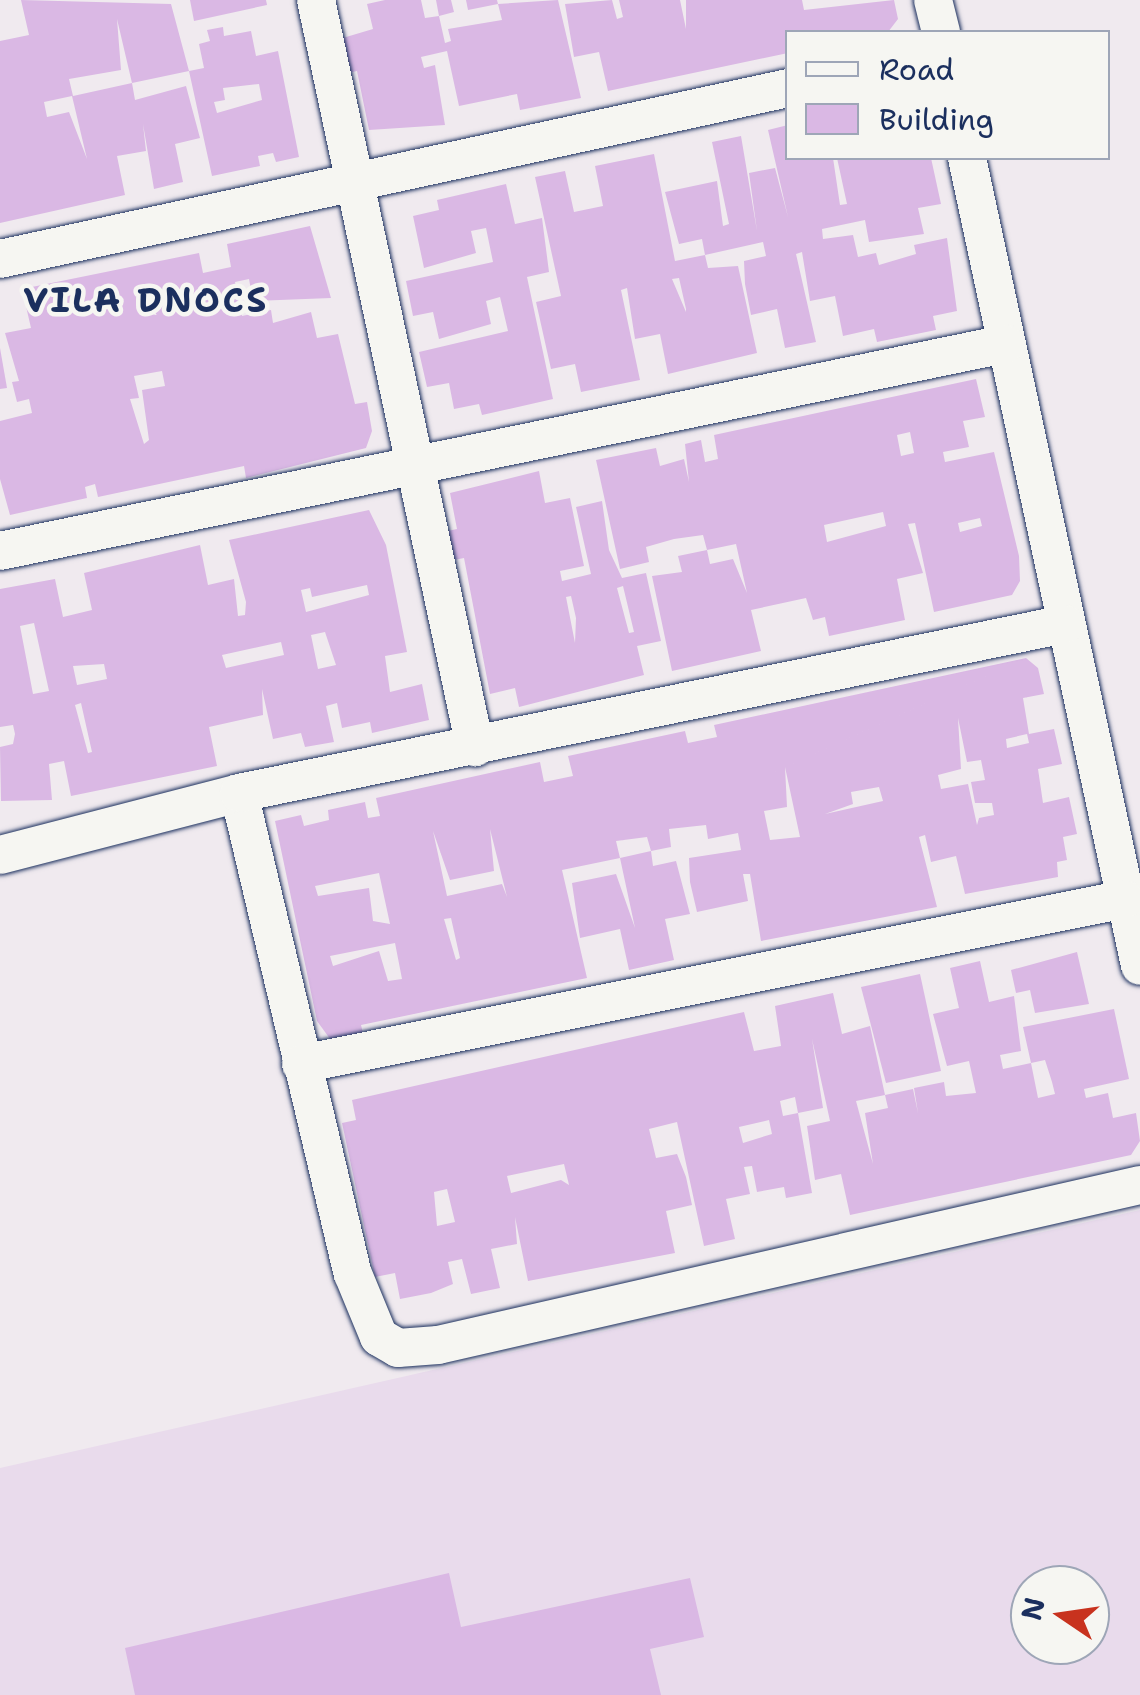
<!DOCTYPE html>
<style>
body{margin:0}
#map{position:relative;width:1140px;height:1695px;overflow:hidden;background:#f0eaef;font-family:"Shantell Sans",sans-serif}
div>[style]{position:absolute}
.built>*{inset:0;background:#e9dbec}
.building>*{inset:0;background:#dab8e4}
.roads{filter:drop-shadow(0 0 2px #1b2f5e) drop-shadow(0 0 2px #1b2f5e)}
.street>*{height:38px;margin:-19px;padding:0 19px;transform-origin:19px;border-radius:19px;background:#f6f6f2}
span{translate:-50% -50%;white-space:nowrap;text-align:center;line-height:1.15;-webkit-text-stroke:9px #f6f6f2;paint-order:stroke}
.district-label{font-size:35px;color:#1b2f5e;font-weight:700;letter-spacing:2.5px}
.legend{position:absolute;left:785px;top:30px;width:325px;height:130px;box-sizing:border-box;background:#f6f6f2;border:2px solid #9ea6b7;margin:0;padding:12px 18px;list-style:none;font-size:30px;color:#1b2f5e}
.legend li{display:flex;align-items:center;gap:20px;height:50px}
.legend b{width:50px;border:2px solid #9ea6b7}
.north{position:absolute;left:1010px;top:1565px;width:100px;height:100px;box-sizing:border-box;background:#f6f6f2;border:2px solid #9ea6b7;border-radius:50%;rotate:283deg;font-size:28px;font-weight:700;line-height:40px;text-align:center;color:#1b2f5e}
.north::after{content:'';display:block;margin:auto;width:35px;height:45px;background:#c8321e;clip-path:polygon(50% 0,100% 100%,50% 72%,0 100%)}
</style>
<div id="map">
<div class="built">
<i style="clip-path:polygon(evenodd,1140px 1210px,1140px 1695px,0 1695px,0 1468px,1140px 1210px,1030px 1585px,1090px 1585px,1090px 1645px,1030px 1645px,1030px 1585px)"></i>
</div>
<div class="building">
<i style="clip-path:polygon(evenodd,21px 0,171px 4px,189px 71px,132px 83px,117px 19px,121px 70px,69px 79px,73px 96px,132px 83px,135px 100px,186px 86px,200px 138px,175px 144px,183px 182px,154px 189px,143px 124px,146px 151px,117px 156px,125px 195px,0 223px,0 41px,29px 35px,21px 0,72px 96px,87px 159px,69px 112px,47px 117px,44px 102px,72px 96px)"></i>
<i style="clip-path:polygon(190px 0,266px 0,267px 5px,194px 21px)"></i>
<i style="clip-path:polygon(385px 0,421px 0,425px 18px,439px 16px,436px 0,451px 0,454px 12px,439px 16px,445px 43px,451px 41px,448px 29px,502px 20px,498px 4px,558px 0,581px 98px,520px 110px,517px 94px,459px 106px,447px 51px,421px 57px,424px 68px,435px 65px,445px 125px,369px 130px,357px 71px,343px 74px,336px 40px,373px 29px,367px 4px)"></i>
<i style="clip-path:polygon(466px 0,497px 0,498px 4px,468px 10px)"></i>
<i style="clip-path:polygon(612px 0,617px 19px,623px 17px,619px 0,680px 0,686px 29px,686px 0,802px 0,804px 10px,894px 0,898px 19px,888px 32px,788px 32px,788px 53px,608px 91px,599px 52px,574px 57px,565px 4px)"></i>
<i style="clip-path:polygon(evenodd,223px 27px,224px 36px,251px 31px,256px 56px,278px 51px,299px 157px,276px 162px,273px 153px,258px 156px,260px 166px,212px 176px,189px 71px,204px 68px,199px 44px,210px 41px,207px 30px,223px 27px,259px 84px,262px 100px,217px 113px,214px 102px,225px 100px,223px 88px,259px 84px)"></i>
<i style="clip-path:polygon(evenodd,788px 125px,788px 158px,833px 158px,840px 205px,847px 204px,837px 158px,931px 158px,941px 204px,918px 208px,924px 234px,869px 242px,865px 220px,822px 229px,823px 239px,853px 235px,858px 257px,876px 253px,879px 265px,916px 254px,914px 245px,947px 238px,957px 311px,933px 316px,936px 330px,877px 342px,874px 329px,843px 336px,835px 296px,810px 301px,802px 252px,796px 254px,816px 342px,785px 348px,777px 309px,751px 315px,745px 284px,744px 261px,766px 256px,763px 242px,705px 255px,708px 268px,738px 266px,757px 353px,668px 374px,660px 334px,635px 339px,627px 288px,621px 290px,640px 380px,581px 392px,575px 364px,551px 369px,536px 302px,561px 296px,535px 177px,565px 171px,574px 212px,603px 206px,595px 166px,654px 154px,675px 261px,705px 255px,702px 239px,679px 244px,665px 192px,717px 181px,723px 226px,729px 224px,712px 142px,741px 136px,757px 231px,749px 173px,775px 168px,788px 217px,768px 130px,788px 125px,679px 278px,686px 309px,686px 312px,672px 279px,679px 278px)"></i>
<i style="clip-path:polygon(506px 184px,515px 224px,542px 218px,549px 272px,527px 277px,553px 399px,482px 415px,479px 404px,454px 409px,449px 383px,427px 387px,419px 352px,508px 331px,500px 297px,486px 301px,491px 324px,439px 339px,433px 312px,413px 316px,406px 281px,493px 262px,486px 228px,471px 231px,476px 253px,424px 268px,413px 216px,439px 210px,437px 200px)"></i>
<i style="clip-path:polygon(evenodd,310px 226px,331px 298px,253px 301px,249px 279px,235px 282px,242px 316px,271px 310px,273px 323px,311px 312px,317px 338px,338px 334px,355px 404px,367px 402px,372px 431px,366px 448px,246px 478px,244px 466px,98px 497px,95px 484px,85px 487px,87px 498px,10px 515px,0 479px,0 421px,32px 413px,29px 399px,17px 402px,12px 382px,19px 381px,5px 333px,31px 328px,22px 289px,199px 253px,203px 273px,231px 267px,227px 244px,310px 226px,162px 371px,165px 386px,142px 390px,149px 440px,144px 444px,130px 399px,139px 398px,134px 376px,162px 371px)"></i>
<i style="clip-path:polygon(0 348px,7px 388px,0 389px)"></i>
<i style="clip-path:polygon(evenodd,976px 379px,985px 417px,963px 421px,969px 447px,943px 452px,945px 462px,994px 452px,1019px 556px,1020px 581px,1012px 595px,934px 612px,915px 523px,908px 524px,923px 573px,897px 579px,905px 620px,829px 636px,825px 617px,813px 620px,806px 598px,751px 610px,761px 651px,672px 671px,652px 576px,682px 572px,678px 556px,707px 550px,710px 564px,733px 559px,747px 593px,736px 544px,707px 550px,703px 535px,674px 539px,646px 547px,649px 562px,620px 569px,596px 460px,656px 448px,660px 466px,684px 459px,689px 482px,685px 444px,701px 440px,705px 462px,718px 459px,714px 435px,976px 379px,910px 432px,914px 453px,901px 456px,897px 435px,910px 432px,976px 379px,883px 512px,886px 526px,827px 542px,824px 525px,883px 512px,976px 379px,980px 518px,982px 526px,960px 532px,958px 523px,980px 518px)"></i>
<i style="clip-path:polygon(evenodd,539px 471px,545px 503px,570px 498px,584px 566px,560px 571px,562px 581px,591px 574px,576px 507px,602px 501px,609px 550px,622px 578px,646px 573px,661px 641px,637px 646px,644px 675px,519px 707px,515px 688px,490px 694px,464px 558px,449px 561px,443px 532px,457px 529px,450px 493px,539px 471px,623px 586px,634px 632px,629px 633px,617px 588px,623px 586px,539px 471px,571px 596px,576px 618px,575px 643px,566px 597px,571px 596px)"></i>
<i style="clip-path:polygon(evenodd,369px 510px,386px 545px,407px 652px,385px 656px,390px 692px,422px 684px,429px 720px,372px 733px,370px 722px,342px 728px,337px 703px,326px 706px,334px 742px,305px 747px,301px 733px,273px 739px,262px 689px,263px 715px,209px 727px,217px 766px,71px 796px,64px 761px,49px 764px,52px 800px,1px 801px,0 747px,13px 744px,15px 734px,13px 725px,0 727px,0 589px,55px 579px,63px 617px,92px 610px,84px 573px,200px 545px,208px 585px,234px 579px,238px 616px,245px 615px,246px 602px,229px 540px,369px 510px,367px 585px,369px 595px,306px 612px,301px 590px,310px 588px,312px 597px,367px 585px,369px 510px,34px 623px,49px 691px,33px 694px,20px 626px,34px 623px,369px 510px,325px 632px,336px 665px,318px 669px,311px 635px,325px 632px,369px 510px,281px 642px,284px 655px,226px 668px,222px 655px,281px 642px,369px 510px,104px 664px,107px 679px,77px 685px,73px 666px,104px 664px,369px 510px,81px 703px,92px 752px,88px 753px,75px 705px,81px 703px)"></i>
<i style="clip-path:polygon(evenodd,1026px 658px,1038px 668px,1044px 694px,1023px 698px,1029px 734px,1054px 729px,1062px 764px,1038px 769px,1043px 803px,1069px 797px,1077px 834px,1063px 837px,1067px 860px,1057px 862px,1058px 877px,965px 894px,956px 856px,931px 862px,925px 835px,919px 837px,937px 907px,761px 941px,750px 874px,743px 874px,748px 901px,697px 912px,690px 882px,689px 858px,741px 850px,738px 833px,708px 839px,706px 825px,669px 829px,671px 847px,651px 851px,647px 837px,616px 841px,620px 858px,651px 851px,653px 866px,676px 861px,690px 914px,665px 919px,674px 960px,629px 970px,620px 929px,580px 938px,572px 883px,616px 874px,635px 928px,620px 858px,562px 870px,587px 978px,361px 1025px,364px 1037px,333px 1043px,317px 1021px,275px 821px,301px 815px,304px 826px,329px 820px,328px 810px,365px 802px,368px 818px,380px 816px,376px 798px,540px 762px,544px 782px,573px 776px,568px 756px,685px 731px,688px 743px,717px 737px,714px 725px,1026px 658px,958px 718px,967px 762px,981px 760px,985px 780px,971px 782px,975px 803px,992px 803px,994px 815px,979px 818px,977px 825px,968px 784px,941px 789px,938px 775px,961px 769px,958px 718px,1026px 658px,1027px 734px,1029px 743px,1007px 748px,1006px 739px,1027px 734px,1026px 658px,785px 767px,800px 837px,770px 840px,764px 811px,787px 807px,785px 767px,1026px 658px,879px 787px,883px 801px,825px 814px,853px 804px,851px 792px,879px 787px,1026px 658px,490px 829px,507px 897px,502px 884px,447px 896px,433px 831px,450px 880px,494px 871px,490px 829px,1026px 658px,379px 873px,390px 924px,373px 921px,369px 888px,318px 896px,315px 886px,379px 873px,1026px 658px,451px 918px,460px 958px,456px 960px,444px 919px,451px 918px,1026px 658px,395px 943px,402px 979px,388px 981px,379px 951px,333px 966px,330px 956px,395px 943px)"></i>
<i style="clip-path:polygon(1077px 952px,1089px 1004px,1035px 1013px,1030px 990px,1016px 993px,1011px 970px)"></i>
<i style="clip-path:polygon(evenodd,980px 961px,989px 1002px,1014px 996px,1021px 1051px,1000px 1055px,1003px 1069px,1031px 1063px,1038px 1098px,1055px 1094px,1052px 1082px,1045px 1060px,1031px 1063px,1023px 1027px,1114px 1009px,1129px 1079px,1084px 1089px,1086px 1098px,1108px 1093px,1113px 1118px,1136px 1113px,1140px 1141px,1131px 1155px,850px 1215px,841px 1174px,815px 1180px,807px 1126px,830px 1121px,812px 1039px,823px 1108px,798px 1113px,795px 1097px,780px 1101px,783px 1116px,798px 1113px,812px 1193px,786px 1198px,784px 1187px,757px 1192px,752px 1166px,744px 1167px,750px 1194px,726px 1199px,735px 1239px,704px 1246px,677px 1122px,649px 1129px,656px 1158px,677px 1154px,686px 1177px,692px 1205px,666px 1211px,675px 1253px,528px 1281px,515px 1217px,517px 1244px,491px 1249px,500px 1288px,471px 1294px,462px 1259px,448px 1262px,453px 1284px,431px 1293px,400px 1299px,395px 1273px,375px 1277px,342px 1123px,356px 1120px,352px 1100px,744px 1012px,754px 1051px,781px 1046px,775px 1006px,833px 993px,842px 1034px,870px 1026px,885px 1095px,856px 1101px,873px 1164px,865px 1113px,888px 1108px,885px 1095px,913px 1089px,918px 1113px,914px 1088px,944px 1082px,946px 1096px,976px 1093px,969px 1061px,947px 1066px,933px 1014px,959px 1008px,950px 968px,980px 961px,769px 1120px,772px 1134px,743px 1143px,739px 1127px,769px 1120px,980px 961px,564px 1164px,569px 1185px,561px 1180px,511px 1193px,507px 1176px,564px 1164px,980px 961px,447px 1189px,455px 1222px,437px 1226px,434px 1192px,447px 1189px)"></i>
<i style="clip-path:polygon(920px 974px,941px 1071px,886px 1083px,861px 987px)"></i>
<i style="clip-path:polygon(449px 1573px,461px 1627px,690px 1578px,704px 1637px,650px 1649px,661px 1695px,135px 1695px,125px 1648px)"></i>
</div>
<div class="roads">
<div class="street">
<i style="left:316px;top:0;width:764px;rotate:77.98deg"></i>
<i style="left:933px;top:0;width:33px;rotate:76deg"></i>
<i style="left:967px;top:158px;width:826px;rotate:77.91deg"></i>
<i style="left:0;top:259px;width:806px;rotate:-12.24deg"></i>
<i style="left:0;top:551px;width:1026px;rotate:-11.64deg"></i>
<i style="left:239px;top:793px;width:494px;rotate:76.7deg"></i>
<i style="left:353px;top:1274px;width:68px;rotate:67.6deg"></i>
<i style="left:379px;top:1337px;width:22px;rotate:30deg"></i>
<i style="left:398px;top:1348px;width:40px;rotate:-4.3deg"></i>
<i style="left:438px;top:1345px;width:720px;rotate:-12.84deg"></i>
<i style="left:0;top:855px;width:247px;rotate:-14.5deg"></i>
<i style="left:239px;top:793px;width:843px;rotate:-11.56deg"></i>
<i style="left:301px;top:1064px;width:840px;rotate:-11.32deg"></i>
</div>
</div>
<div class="district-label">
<span style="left:146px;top:300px">VILA DNOCS</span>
</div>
<ul class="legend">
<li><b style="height:12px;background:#f6f6f2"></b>Road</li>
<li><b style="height:28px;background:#dab8e4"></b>Building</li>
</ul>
<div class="north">N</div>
</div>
